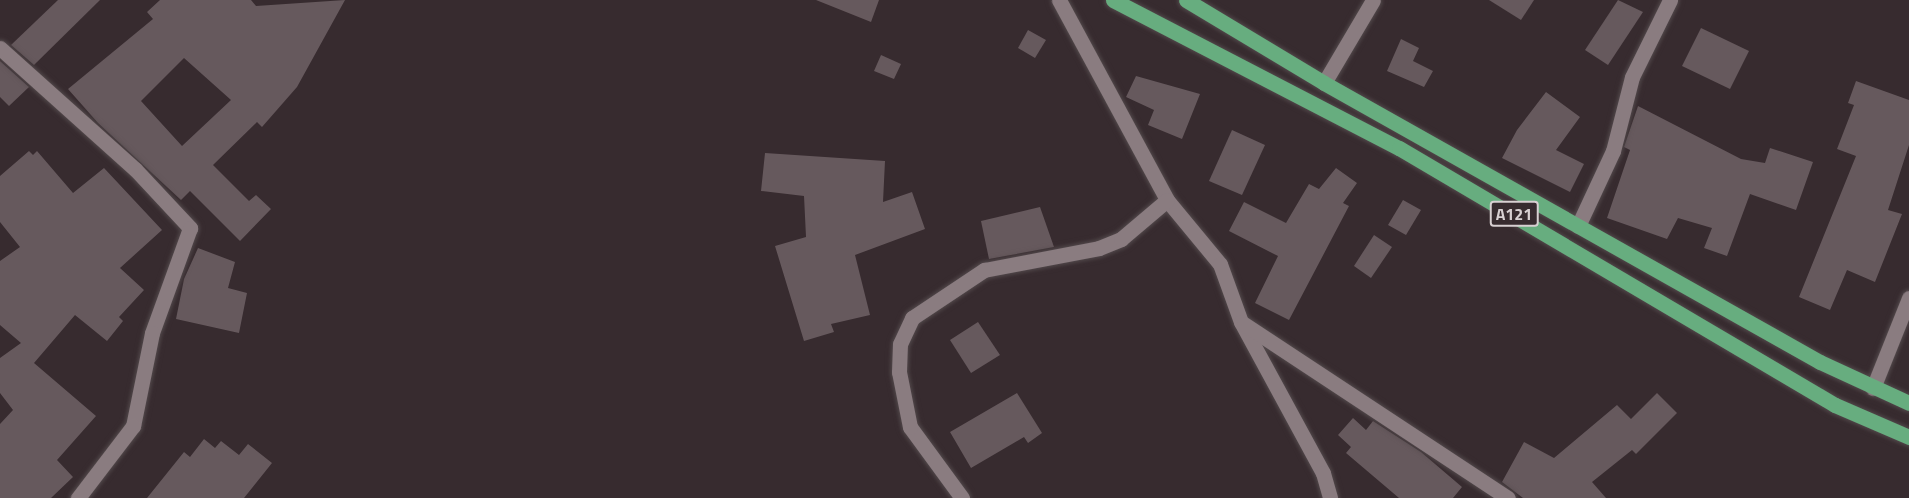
<!DOCTYPE html>
<style>
body{margin:0}
#map{position:relative;width:1909px;height:498px;overflow:hidden;background:#372b2f;font-family:"Titillium Web",sans-serif}
div>[style]{position:absolute}
.building>*{inset:0;background:#66595d}
.roads{filter:drop-shadow(0 0 2px #52494b) drop-shadow(0 0 2px #52494b)}
.minor>*{height:15px;margin:-7.5px;padding:0 7.5px;transform-origin:7.5px;border-radius:7.5px;background:#8a7c80}
.primary>*{height:15px;margin:-7.5px;padding:0 7.5px;transform-origin:7.5px;border-radius:7.5px;background:#67ad7f}
span{translate:-50% -50%;white-space:nowrap;text-align:center;line-height:1.15;-webkit-text-stroke:4.5px #372b2f;paint-order:stroke}
.shield-label span{padding:2px 4px;background:#372b2f;border:2px solid;border-radius:4px;-webkit-text-stroke-width:0}
.shield-label{font-size:16px;color:#d8d0d2;font-weight:700}
</style>
<div id="map">
<div class="building">
<i style="clip-path:polygon(58px 0,100px 0,34px 65px,11px 45px)"></i>
<i style="clip-path:polygon(evenodd,160px 0,251px 0,256px 6px,345px 0,297px 87px,262px 127px,257px 122px,213px 165px,249px 201px,256px 195px,271px 209px,240px 241px,190px 191px,181px 200px,98px 123px,68px 89px,153px 19px,147px 12px,160px 0,184px 58px,231px 100px,182px 146px,141px 101px,184px 58px)"></i>
<i style="clip-path:polygon(816px 0,879px 0,871px 22px)"></i>
<i style="clip-path:polygon(1489px 0,1534px 0,1521px 20px)"></i>
<i style="clip-path:polygon(1618px 0,1643px 12px,1608px 65px,1585px 50px)"></i>
<i style="clip-path:polygon(1701px 28px,1749px 51px,1730px 89px,1682px 66px)"></i>
<i style="clip-path:polygon(1028px 30px,1046px 40px,1035px 58px,1018px 48px)"></i>
<i style="clip-path:polygon(1401px 39px,1419px 48px,1413px 61px,1433px 71px,1424px 87px,1387px 71px)"></i>
<i style="clip-path:polygon(881px 55px,901px 64px,894px 79px,874px 71px)"></i>
<i style="clip-path:polygon(0 61px,29px 87px,9px 106px,0 97px)"></i>
<i style="clip-path:polygon(1136px 76px,1200px 94px,1182px 139px,1148px 125px,1154px 110px,1126px 97px)"></i>
<i style="clip-path:polygon(1856px 81px,1909px 100px,1909px 145px,1888px 210px,1902px 214px,1875px 282px,1847px 270px,1830px 310px,1799px 297px,1856px 156px,1837px 149px,1854px 105px,1848px 103px)"></i>
<i style="clip-path:polygon(1546px 92px,1580px 117px,1556px 150px,1584px 164px,1570px 192px,1502px 158px,1517px 130px)"></i>
<i style="clip-path:polygon(1638px 106px,1741px 159px,1765px 163px,1770px 148px,1813px 162px,1796px 210px,1750px 194px,1727px 256px,1704px 248px,1712px 228px,1678px 218px,1667px 239px,1607px 218px,1630px 150px,1624px 147px)"></i>
<i style="clip-path:polygon(1232px 130px,1265px 145px,1242px 195px,1209px 181px)"></i>
<i style="clip-path:polygon(29px 151px,33px 155px,37px 151px,73px 193px,104px 168px,162px 230px,120px 268px,144px 290px,119px 317px,123px 321px,107px 341px,75px 315px,34px 363px,96px 416px,57px 460px,73px 477px,51px 498px,0 498px,0 424px,13px 410px,0 393px,0 358px,21px 343px,0 325px,0 261px,20px 247px,0 222px,0 176px)"></i>
<i style="clip-path:polygon(765px 153px,885px 161px,883px 202px,912px 192px,925px 229px,855px 255px,870px 315px,831px 324px,834px 332px,804px 341px,775px 246px,806px 237px,804px 196px,761px 191px)"></i>
<i style="clip-path:polygon(1336px 168px,1357px 183px,1343px 203px,1349px 206px,1289px 320px,1255px 303px,1278px 256px,1229px 231px,1244px 202px,1286px 223px,1309px 184px,1319px 189px)"></i>
<i style="clip-path:polygon(1403px 200px,1421px 210px,1406px 235px,1388px 225px)"></i>
<i style="clip-path:polygon(1040px 207px,1054px 247px,989px 259px,981px 221px)"></i>
<i style="clip-path:polygon(1374px 235px,1392px 247px,1371px 278px,1354px 266px)"></i>
<i style="clip-path:polygon(198px 248px,235px 262px,228px 288px,247px 293px,239px 333px,176px 319px,184px 279px)"></i>
<i style="clip-path:polygon(978px 322px,1000px 355px,971px 373px,950px 340px)"></i>
<i style="clip-path:polygon(1017px 393px,1042px 433px,1028px 443px,1024px 437px,971px 468px,950px 432px)"></i>
<i style="clip-path:polygon(1657px 393px,1677px 413px,1636px 454px,1632px 450px,1592px 482px,1606px 498px,1523px 498px,1502px 482px,1524px 442px,1554px 458px,1617px 405px,1631px 419px)"></i>
<i style="clip-path:polygon(1353px 418px,1366px 430px,1373px 421px,1421px 452px,1462px 487px,1453px 498px,1399px 498px,1346px 453px,1351px 447px,1338px 435px)"></i>
<i style="clip-path:polygon(204px 439px,215px 448px,221px 441px,239px 455px,248px 444px,272px 463px,244px 498px,147px 498px,184px 452px,190px 457px)"></i>
</div>
<div class="roads">
<div class="minor">
<i style="left:1059px;top:0;width:227px;rotate:61.6deg"></i>
<i style="left:1167px;top:200px;width:83px;rotate:50.4deg"></i>
<i style="left:1220px;top:264px;width:62px;rotate:70.1deg"></i>
<i style="left:1241px;top:322px;width:172px;rotate:61.5deg"></i>
<i style="left:1323px;top:473px;width:26px;rotate:74deg"></i>
<i style="left:0;top:48px;width:181px;rotate:41.9deg"></i>
<i style="left:135px;top:169px;width:81px;rotate:47deg"></i>
<i style="left:190px;top:228px;width:112px;rotate:109.9deg"></i>
<i style="left:152px;top:333px;width:95px;rotate:101.5deg"></i>
<i style="left:133px;top:426px;width:91px;rotate:127.4deg"></i>
<i style="left:1324px;top:83px;width:96px;rotate:-59.4deg"></i>
<i style="left:1578px;top:226px;width:83px;rotate:-65deg"></i>
<i style="left:1613px;top:151px;width:76px;rotate:-75.6deg"></i>
<i style="left:1632px;top:77px;width:86px;rotate:-63.7deg"></i>
<i style="left:1244px;top:324px;width:316px;rotate:33.4deg"></i>
<i style="left:1873px;top:388px;width:97px;rotate:-68.2deg"></i>
<i style="left:962px;top:498px;width:88px;rotate:-126.2deg"></i>
<i style="left:910px;top:427px;width:56px;rotate:-101.3deg"></i>
<i style="left:899px;top:372px;width:28px;rotate:-88deg"></i>
<i style="left:900px;top:344px;width:29px;rotate:-65deg"></i>
<i style="left:912px;top:318px;width:87px;rotate:-33.7deg"></i>
<i style="left:984px;top:270px;width:117px;rotate:-10.8deg"></i>
<i style="left:1099px;top:248px;width:24px;rotate:-22deg"></i>
<i style="left:1121px;top:239px;width:60px;rotate:-40.3deg"></i>
</div>
<div class="primary">
<i style="left:1113px;top:0;width:322px;rotate:27.4deg"></i>
<i style="left:1399px;top:148px;width:506px;rotate:30.52deg"></i>
<i style="left:1835px;top:405px;width:81px;rotate:23.4deg"></i>
<i style="left:1186px;top:0;width:161px;rotate:31deg"></i>
<i style="left:1324px;top:83px;width:569px;rotate:29.36deg"></i>
<i style="left:1820px;top:362px;width:98px;rotate:24.7deg"></i>
</div>
</div>
<div class="shield-label">
<span style="left:1514px;top:214px">A121</span>
</div>
</div>
